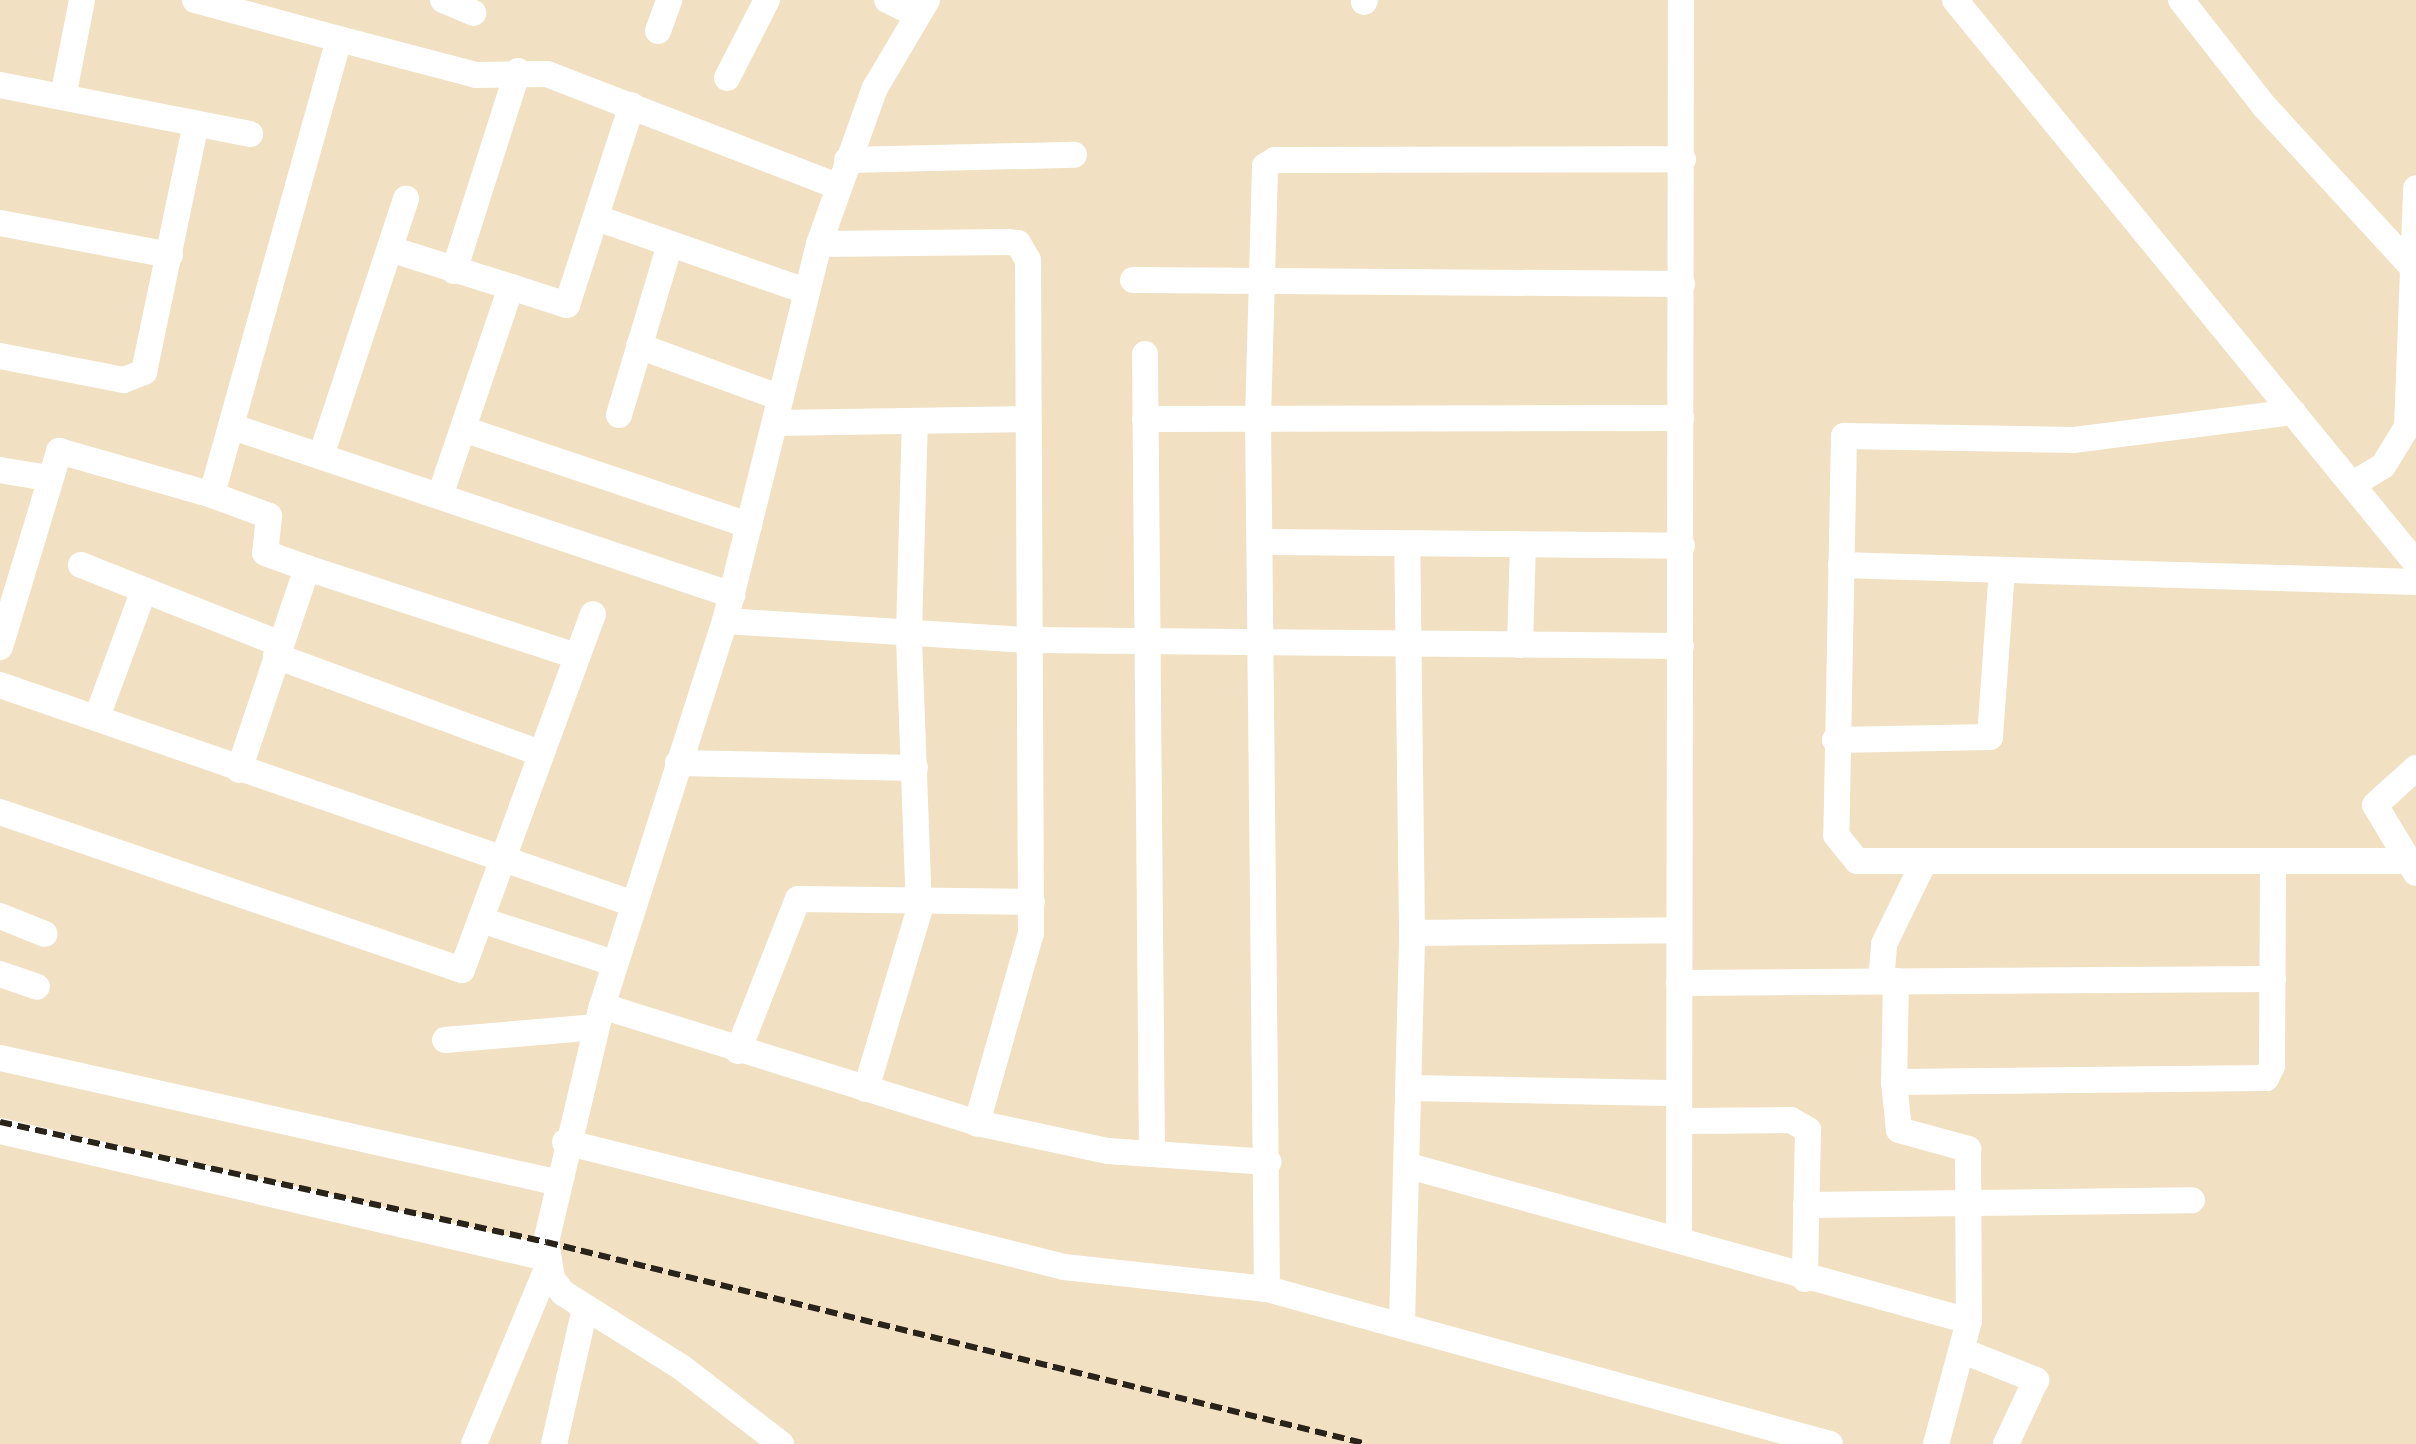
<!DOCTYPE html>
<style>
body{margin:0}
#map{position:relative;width:2416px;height:1444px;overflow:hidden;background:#f1e0c2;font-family:Quicksand,sans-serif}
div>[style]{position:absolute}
.minor>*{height:26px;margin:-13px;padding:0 13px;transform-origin:13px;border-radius:13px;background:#fff}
.rail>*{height:6px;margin-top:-3px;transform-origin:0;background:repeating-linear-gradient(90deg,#2a2319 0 12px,transparent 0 18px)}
span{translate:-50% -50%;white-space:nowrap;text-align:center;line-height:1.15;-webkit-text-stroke:8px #fff;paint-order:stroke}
</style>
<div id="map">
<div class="minor">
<i style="left:195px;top:0;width:149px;rotate:15.2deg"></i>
<i style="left:339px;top:39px;width:473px;rotate:105.6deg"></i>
<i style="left:212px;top:495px;width:61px;rotate:20.2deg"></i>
<i style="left:269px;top:516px;width:37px;rotate:96deg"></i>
<i style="left:265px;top:553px;width:45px;rotate:19.7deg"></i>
<i style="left:307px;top:568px;width:213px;rotate:108.6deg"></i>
<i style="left:443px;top:0;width:33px;rotate:23deg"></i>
<i style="left:887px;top:0;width:34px;rotate:26deg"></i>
<i style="left:1955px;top:0;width:728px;rotate:50.69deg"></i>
<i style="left:2181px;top:0;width:136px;rotate:51.9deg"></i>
<i style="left:2265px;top:107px;width:223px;rotate:47.4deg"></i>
<i style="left:1364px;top:2px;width:2px;rotate:-63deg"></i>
<i style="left:658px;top:31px;width:33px;rotate:-70deg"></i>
<i style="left:339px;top:39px;width:142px;rotate:14.7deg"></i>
<i style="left:476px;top:75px;width:71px;rotate:-0.8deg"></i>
<i style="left:547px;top:74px;width:312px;rotate:21.1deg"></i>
<i style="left:727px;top:78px;width:88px;rotate:-62.9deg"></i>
<i style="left:0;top:85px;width:255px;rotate:11.1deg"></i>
<i style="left:63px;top:97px;width:99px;rotate:-78.9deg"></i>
<i style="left:847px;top:160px;width:227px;rotate:-1.3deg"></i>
<i style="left:597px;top:218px;width:221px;rotate:19.3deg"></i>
<i style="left:0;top:223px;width:173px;rotate:10.7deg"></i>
<i style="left:819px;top:244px;width:189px;rotate:-0.6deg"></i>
<i style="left:1008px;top:242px;width:10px;rotate:6deg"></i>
<i style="left:1018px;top:243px;width:20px;rotate:60deg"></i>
<i style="left:1028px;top:260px;width:673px;rotate:89.74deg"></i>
<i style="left:1031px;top:933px;width:198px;rotate:105.9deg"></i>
<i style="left:390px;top:249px;width:127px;rotate:17.4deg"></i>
<i style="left:511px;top:287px;width:221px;rotate:108.8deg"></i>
<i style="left:454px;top:271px;width:210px;rotate:-72.3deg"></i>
<i style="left:1133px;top:280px;width:549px;rotate:0.42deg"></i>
<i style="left:511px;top:287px;width:59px;rotate:17.8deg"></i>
<i style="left:567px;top:305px;width:210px;rotate:-72deg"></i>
<i style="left:639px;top:346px;width:151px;rotate:20.1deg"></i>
<i style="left:1145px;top:354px;width:799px;rotate:89.5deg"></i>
<i style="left:0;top:356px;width:126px;rotate:11deg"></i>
<i style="left:124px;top:380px;width:22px;rotate:-22deg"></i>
<i style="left:144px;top:372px;width:253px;rotate:-78.2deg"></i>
<i style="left:2293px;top:412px;width:222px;rotate:172.7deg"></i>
<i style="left:2073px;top:440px;width:229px;rotate:-179deg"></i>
<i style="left:1844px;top:436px;width:399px;rotate:91.1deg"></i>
<i style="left:1836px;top:835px;width:33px;rotate:51deg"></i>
<i style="left:1857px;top:861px;width:550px"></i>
<i style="left:619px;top:415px;width:178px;rotate:-73.4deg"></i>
<i style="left:1145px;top:419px;width:536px;rotate:-0.11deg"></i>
<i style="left:775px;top:423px;width:251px;rotate:-0.9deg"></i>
<i style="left:233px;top:427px;width:527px;rotate:18.61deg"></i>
<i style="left:463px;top:429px;width:302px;rotate:18.6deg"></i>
<i style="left:321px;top:456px;width:271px;rotate:-71.7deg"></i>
<i style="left:0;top:470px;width:49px;rotate:9.5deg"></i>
<i style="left:2353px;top:484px;width:35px;rotate:-31deg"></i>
<i style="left:2383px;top:466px;width:46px;rotate:-58.4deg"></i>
<i style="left:2407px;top:427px;width:239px;rotate:-87.8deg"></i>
<i style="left:1260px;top:542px;width:422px;rotate:0.5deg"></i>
<i style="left:81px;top:565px;width:215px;rotate:21.6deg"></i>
<i style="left:1841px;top:565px;width:575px;rotate:1.69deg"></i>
<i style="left:307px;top:568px;width:284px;rotate:18.1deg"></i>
<i style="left:725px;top:621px;width:307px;rotate:3.6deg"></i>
<i style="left:1031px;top:640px;width:650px;rotate:0.53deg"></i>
<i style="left:1520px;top:645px;width:99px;rotate:-88.3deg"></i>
<i style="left:0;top:647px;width:205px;rotate:-73.2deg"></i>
<i style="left:59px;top:451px;width:159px;rotate:16deg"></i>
<i style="left:276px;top:656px;width:281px;rotate:20.2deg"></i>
<i style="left:0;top:685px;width:668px;rotate:19.06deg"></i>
<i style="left:97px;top:717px;width:135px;rotate:-69.7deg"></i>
<i style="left:1835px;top:740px;width:155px;rotate:-1.1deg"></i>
<i style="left:1990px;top:737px;width:167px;rotate:-85.9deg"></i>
<i style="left:678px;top:763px;width:237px;rotate:1.2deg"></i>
<i style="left:0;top:812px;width:488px;rotate:18.9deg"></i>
<i style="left:462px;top:970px;width:379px;rotate:-69.8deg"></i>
<i style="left:2416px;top:873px;width:79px;rotate:-121.1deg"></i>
<i style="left:2375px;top:805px;width:55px;rotate:-42.1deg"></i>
<i style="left:0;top:916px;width:48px;rotate:21.8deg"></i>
<i style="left:481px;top:920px;width:140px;rotate:17.9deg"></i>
<i style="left:1412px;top:933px;width:266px;rotate:-0.6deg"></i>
<i style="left:0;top:974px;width:39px;rotate:19deg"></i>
<i style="left:1881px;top:981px;width:37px;rotate:-85deg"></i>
<i style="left:1884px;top:944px;width:91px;rotate:-64deg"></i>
<i style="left:1896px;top:981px;width:101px;rotate:91.1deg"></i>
<i style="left:1894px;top:1082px;width:372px;rotate:-0.6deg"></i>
<i style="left:2266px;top:1078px;width:13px;rotate:-63deg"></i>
<i style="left:2272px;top:1066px;width:201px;rotate:-89.7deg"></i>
<i style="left:1679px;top:983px;width:594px;rotate:-0.39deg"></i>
<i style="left:602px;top:1006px;width:393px;rotate:17.3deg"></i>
<i style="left:977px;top:1123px;width:134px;rotate:12.1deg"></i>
<i style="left:1108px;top:1151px;width:161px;rotate:3.9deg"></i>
<i style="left:445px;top:1040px;width:152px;rotate:-4.9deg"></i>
<i style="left:738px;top:1051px;width:163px;rotate:-68.5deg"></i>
<i style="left:798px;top:899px;width:234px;rotate:0.7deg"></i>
<i style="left:0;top:1058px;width:569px;rotate:12.59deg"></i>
<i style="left:1894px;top:1082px;width:48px;rotate:84.1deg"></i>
<i style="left:1899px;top:1130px;width:72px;rotate:15.4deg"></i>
<i style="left:1968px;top:1149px;width:172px;rotate:89.7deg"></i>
<i style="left:1410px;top:1088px;width:269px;rotate:1.1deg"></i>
<i style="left:866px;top:1089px;width:186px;rotate:-73.4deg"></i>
<i style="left:919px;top:911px;width:279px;rotate:-92.1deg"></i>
<i style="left:909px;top:632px;width:209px;rotate:-88.4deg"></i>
<i style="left:1680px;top:1121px;width:111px;rotate:-0.5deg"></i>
<i style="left:1791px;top:1120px;width:20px;rotate:30deg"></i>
<i style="left:1808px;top:1130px;width:149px;rotate:91.2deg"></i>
<i style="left:0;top:1131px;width:561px;rotate:13.09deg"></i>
<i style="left:565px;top:1142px;width:514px;rotate:14.06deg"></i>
<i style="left:1064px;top:1267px;width:204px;rotate:6.2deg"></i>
<i style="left:1267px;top:1289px;width:584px;rotate:15.39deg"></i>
<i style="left:1409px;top:1166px;width:581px;rotate:15.47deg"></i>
<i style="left:1969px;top:1321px;width:127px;rotate:105deg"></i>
<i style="left:1806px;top:1205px;width:386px;rotate:-0.7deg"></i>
<i style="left:1679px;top:1240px;width:1240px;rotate:-89.91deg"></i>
<i style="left:1267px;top:1289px;width:870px;rotate:-90.59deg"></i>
<i style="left:1258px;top:419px;width:253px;rotate:-88.4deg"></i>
<i style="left:1265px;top:166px;width:12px;rotate:-31deg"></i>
<i style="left:1275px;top:160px;width:408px;rotate:-0.1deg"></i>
<i style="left:1402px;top:1323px;width:390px;rotate:-88.5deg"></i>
<i style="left:1412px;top:933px;width:387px;rotate:-90.7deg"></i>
<i style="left:1963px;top:1351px;width:79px;rotate:21.7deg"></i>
<i style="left:2036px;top:1380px;width:71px;rotate:115.1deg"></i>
<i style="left:474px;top:1444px;width:193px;rotate:-67.4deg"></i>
<i style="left:554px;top:1444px;width:139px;rotate:-77.1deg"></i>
<i style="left:781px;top:1444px;width:126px;rotate:-142.4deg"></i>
<i style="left:681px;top:1367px;width:139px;rotate:-147.9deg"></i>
<i style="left:563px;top:1293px;width:18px;rotate:-128deg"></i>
<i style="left:552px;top:1279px;width:37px;rotate:-99deg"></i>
<i style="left:546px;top:1242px;width:243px;rotate:-76.7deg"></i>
<i style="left:602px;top:1006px;width:404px;rotate:-72.3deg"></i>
<i style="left:725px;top:621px;width:389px;rotate:-76deg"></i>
<i style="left:819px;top:244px;width:166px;rotate:-70.3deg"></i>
<i style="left:875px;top:88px;width:102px;rotate:-59.4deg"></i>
</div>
<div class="rail">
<i style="left:0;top:1122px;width:559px;rotate:12.4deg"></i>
<i style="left:546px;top:1242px;width:845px;rotate:13.82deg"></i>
</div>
</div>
